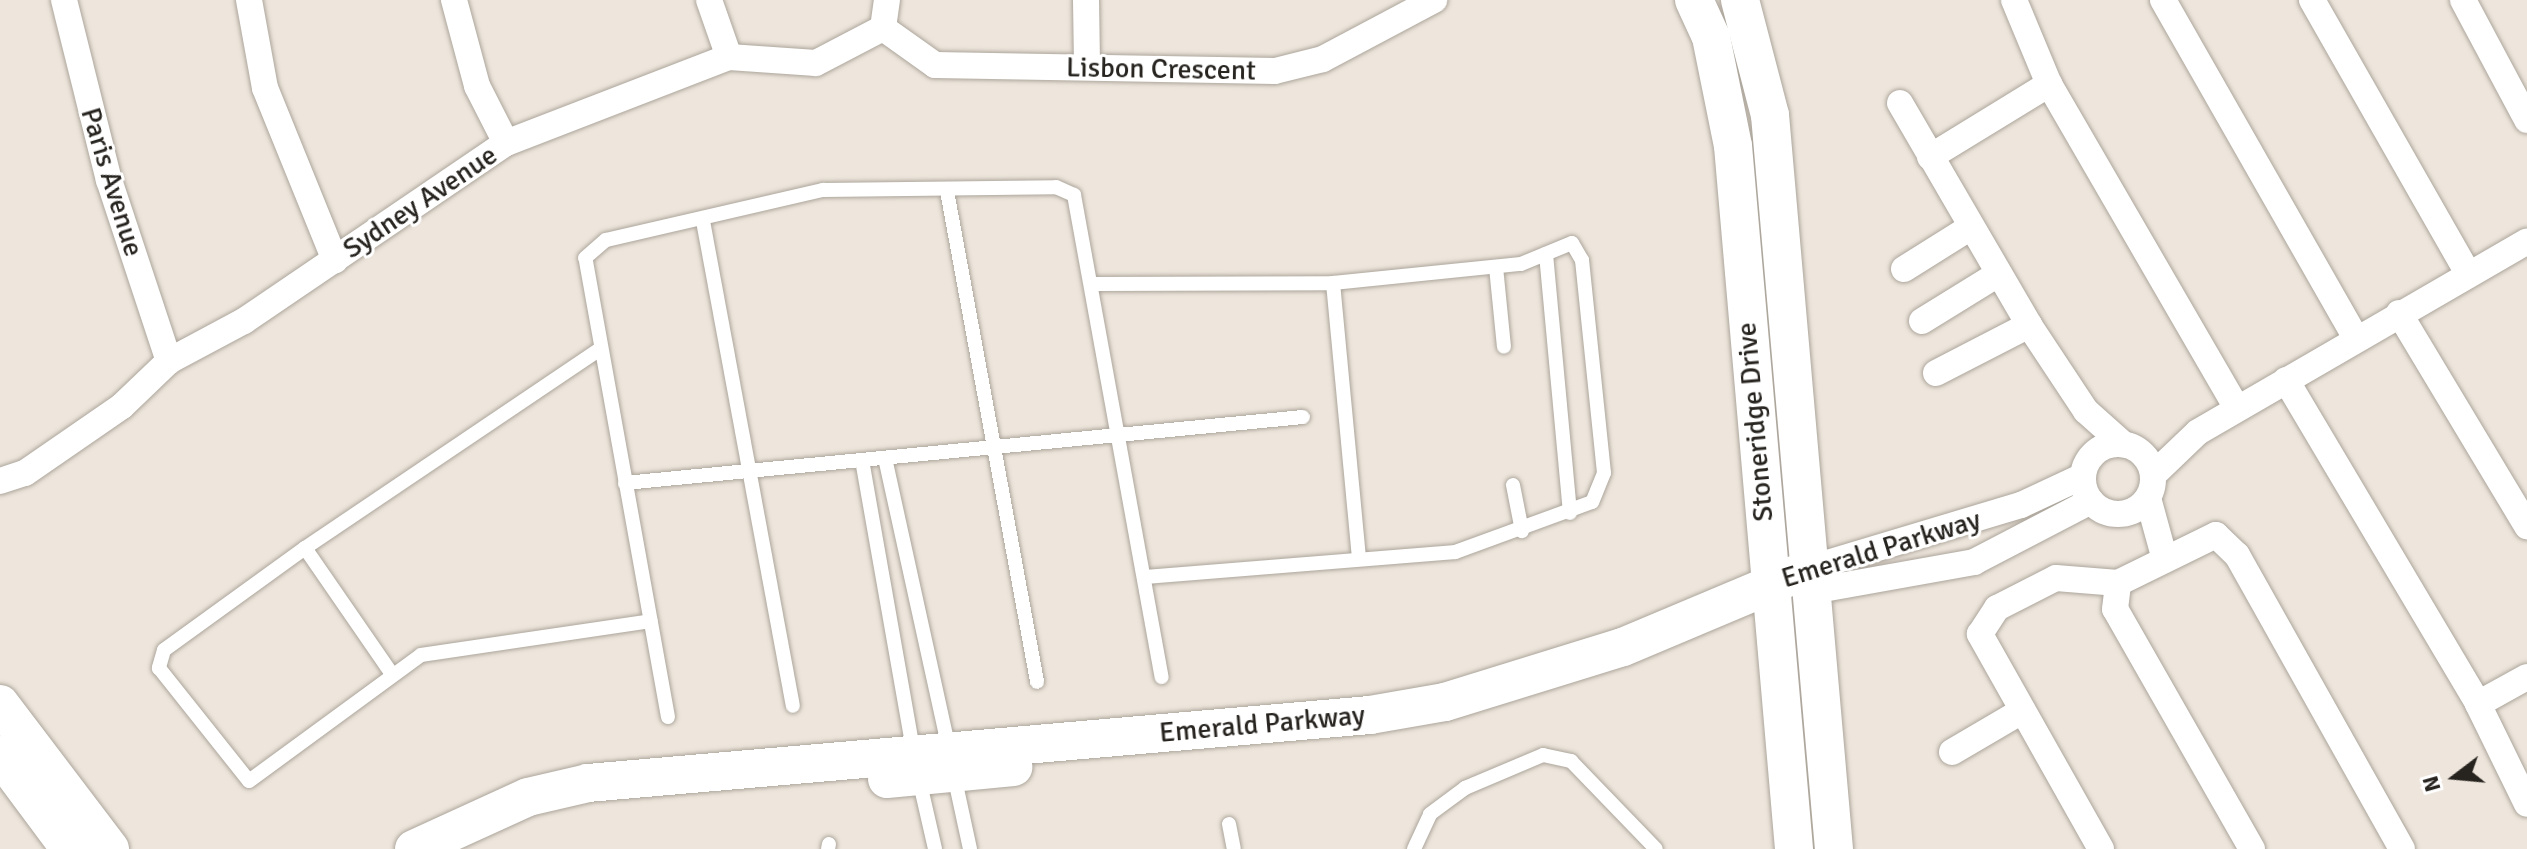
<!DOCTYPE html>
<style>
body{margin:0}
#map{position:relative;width:2527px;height:849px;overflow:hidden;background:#eee6dc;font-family:Signika,sans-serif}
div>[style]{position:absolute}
.roads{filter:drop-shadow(0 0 2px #aca59b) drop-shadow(0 0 2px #aca59b)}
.lane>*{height:14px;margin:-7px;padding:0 7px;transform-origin:7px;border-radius:7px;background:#fff}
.street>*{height:26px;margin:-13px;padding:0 13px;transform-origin:13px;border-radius:13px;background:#fff}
.street>.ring{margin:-13px;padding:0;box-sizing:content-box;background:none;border:26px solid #fff;border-radius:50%}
.secondary>*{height:38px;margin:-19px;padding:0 19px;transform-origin:19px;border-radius:19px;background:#fff}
span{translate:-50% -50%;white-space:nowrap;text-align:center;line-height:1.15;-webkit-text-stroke:6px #fff;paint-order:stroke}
.street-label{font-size:28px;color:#272420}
.north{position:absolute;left:2415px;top:737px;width:80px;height:80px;-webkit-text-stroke:6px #fff;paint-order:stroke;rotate:254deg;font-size:22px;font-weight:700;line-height:32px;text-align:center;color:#272420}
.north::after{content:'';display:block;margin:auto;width:28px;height:36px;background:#272420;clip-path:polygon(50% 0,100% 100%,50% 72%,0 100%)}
</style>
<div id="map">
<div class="roads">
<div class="lane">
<i style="left:947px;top:191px;width:499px;rotate:79.6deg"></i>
<i style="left:703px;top:221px;width:493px;rotate:79.5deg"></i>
<i style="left:1546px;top:254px;width:260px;rotate:84.7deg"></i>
<i style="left:1496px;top:267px;width:80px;rotate:84.3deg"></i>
<i style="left:1333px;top:283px;width:276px;rotate:84.6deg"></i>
<i style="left:1094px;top:284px;width:239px;rotate:-0.2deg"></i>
<i style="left:1333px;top:283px;width:189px;rotate:-5.8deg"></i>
<i style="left:1521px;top:264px;width:55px;rotate:-22.4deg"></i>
<i style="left:1572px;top:243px;width:20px;rotate:60deg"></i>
<i style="left:1582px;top:260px;width:214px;rotate:84.1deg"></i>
<i style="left:1604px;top:473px;width:31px;rotate:112deg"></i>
<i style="left:1592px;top:502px;width:146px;rotate:159.9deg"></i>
<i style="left:1455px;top:552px;width:310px;rotate:175.4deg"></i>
<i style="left:600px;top:349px;width:356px;rotate:146deg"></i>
<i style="left:305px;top:548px;width:174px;rotate:144.1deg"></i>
<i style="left:164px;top:650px;width:19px;rotate:106deg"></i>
<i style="left:159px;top:668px;width:144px;rotate:51.5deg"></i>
<i style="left:249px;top:781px;width:213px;rotate:-36.2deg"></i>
<i style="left:421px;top:655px;width:232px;rotate:-8.4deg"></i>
<i style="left:885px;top:458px;width:299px;rotate:77.6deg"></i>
<i style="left:862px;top:460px;width:300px;rotate:80deg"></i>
<i style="left:625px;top:483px;width:681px;rotate:-5.56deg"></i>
<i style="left:1513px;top:485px;width:47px;rotate:78.9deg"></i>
<i style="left:305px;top:548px;width:153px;rotate:55.4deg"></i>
<i style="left:668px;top:717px;width:466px;rotate:-100.2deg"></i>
<i style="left:585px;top:258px;width:28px;rotate:-41deg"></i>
<i style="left:606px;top:240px;width:223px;rotate:-13deg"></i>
<i style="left:823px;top:190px;width:233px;rotate:-0.7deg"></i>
<i style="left:1056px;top:187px;width:20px;rotate:24deg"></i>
<i style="left:1074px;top:195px;width:490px;rotate:79.7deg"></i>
<i style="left:954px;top:775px;width:76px;rotate:77.8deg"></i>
<i style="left:919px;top:779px;width:72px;rotate:77.1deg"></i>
<i style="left:1229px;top:824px;width:25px;rotate:79deg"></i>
<i style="left:828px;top:849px;width:5px;rotate:-79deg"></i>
<i style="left:1414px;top:849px;width:38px;rotate:-65deg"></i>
<i style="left:1430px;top:814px;width:44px;rotate:-36.6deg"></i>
<i style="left:1465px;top:788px;width:85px;rotate:-22.9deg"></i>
<i style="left:1543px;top:755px;width:29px;rotate:12deg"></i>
<i style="left:1571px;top:761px;width:122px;rotate:46deg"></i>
</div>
<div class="street">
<i style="left:64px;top:0;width:186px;rotate:76deg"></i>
<i style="left:109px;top:180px;width:191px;rotate:71.7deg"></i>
<i style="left:249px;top:0;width:89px;rotate:79.7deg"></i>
<i style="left:265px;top:88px;width:186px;rotate:67.9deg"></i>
<i style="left:454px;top:0;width:89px;rotate:75deg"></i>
<i style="left:477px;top:86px;width:64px;rotate:63deg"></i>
<i style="left:709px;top:0;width:60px;rotate:70.7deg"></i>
<i style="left:1086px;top:0;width:67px;rotate:89.1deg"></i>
<i style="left:2014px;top:0;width:91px;rotate:67.4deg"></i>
<i style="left:2049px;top:84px;width:375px;rotate:59.9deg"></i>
<i style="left:2163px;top:0;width:389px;rotate:60.3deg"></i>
<i style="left:2312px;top:0;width:315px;rotate:60.3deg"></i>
<i style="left:2463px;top:0;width:136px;rotate:61.9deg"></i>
<i style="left:883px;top:28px;width:64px;rotate:35.4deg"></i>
<i style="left:935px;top:65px;width:340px;rotate:1deg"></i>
<i style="left:1275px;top:71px;width:49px;rotate:-14deg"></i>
<i style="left:1323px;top:59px;width:126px;rotate:-28deg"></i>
<i style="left:883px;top:28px;width:28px;rotate:-82deg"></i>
<i style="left:1900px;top:103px;width:257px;rotate:59.8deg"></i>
<i style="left:2029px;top:325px;width:103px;rotate:56.5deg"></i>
<i style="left:2086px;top:411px;width:50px;rotate:41.7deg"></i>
<i style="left:1930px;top:157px;width:140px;rotate:-31.5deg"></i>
<i style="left:1904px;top:269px;width:79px;rotate:-32.1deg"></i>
<i style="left:2399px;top:313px;width:249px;rotate:59deg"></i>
<i style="left:1922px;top:321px;width:89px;rotate:-31.7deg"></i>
<i style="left:1936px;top:373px;width:105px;rotate:-27.3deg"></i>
<i style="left:2286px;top:380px;width:377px;rotate:59.3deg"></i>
<i style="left:2478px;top:704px;width:111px;rotate:63.9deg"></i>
<i class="ring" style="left:2083px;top:444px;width:44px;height:44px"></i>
<i style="left:2153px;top:475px;width:62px;rotate:-43.7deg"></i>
<i style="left:2198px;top:432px;width:380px;rotate:-30.1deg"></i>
<i style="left:0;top:481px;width:26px;rotate:-18deg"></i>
<i style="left:25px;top:473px;width:118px;rotate:-34.6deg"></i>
<i style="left:122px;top:406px;width:65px;rotate:-43.8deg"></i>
<i style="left:169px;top:361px;width:85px;rotate:-28.1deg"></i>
<i style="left:244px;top:321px;width:317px;rotate:-34.2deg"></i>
<i style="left:506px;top:143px;width:239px;rotate:-21.1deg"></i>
<i style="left:729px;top:57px;width:87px;rotate:3.9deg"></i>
<i style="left:816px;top:63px;width:76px;rotate:-27.6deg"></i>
<i style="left:2148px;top:498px;width:60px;rotate:74.6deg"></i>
<i style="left:1811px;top:568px;width:219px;rotate:-16.7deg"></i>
<i style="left:2021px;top:505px;width:68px;rotate:-25.1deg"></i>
<i style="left:1812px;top:591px;width:165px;rotate:-10.1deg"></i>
<i style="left:1974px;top:562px;width:132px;rotate:-27.5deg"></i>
<i style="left:2478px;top:704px;width:56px;rotate:-28.9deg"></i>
<i style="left:1952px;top:752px;width:81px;rotate:-30.4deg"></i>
<i style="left:2101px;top:849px;width:247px;rotate:-119.4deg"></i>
<i style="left:1980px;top:634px;width:31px;rotate:-57deg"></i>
<i style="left:1997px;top:608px;width:66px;rotate:-27deg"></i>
<i style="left:2056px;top:578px;width:62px;rotate:4.6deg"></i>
<i style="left:2252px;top:849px;width:276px;rotate:-119.7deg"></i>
<i style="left:2115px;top:609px;width:26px;rotate:-83deg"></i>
<i style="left:2118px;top:583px;width:109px;rotate:-26.1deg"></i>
<i style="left:2216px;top:535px;width:29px;rotate:44deg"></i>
<i style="left:2237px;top:555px;width:337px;rotate:60.7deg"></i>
</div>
<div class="secondary">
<i style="left:1694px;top:0;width:41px;rotate:65.3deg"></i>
<i style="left:1711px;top:37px;width:111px;rotate:78.6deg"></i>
<i style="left:1733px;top:146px;width:706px;rotate:85.04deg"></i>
<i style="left:1740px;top:0;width:119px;rotate:75.4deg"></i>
<i style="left:1770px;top:115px;width:737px;rotate:85.02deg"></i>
<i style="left:0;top:704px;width:182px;rotate:52.8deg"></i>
<i style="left:0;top:755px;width:117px;rotate:53.3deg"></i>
<i style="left:887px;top:779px;width:127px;rotate:-5.4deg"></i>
<i style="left:414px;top:849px;width:125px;rotate:-24.5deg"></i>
<i style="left:528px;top:797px;width:62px;rotate:-13.1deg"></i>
<i style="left:588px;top:783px;width:785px;rotate:-4.97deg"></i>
<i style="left:1370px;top:715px;width:76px;rotate:-9.8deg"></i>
<i style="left:1445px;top:702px;width:186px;rotate:-17.2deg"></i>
<i style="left:1623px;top:647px;width:204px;rotate:-22.8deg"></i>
</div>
</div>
<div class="street-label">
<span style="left:1161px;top:69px;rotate:1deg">Lisbon Crescent</span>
<span style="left:112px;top:182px;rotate:73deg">Paris Avenue</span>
<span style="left:420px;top:202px;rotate:-34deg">Sydney Avenue</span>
<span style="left:1755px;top:422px;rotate:-95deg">Stoneridge Drive</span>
<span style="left:1881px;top:549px;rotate:-17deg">Emerald Parkway</span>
<span style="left:1262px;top:724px;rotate:-5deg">Emerald Parkway</span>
</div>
<div class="north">N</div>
</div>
